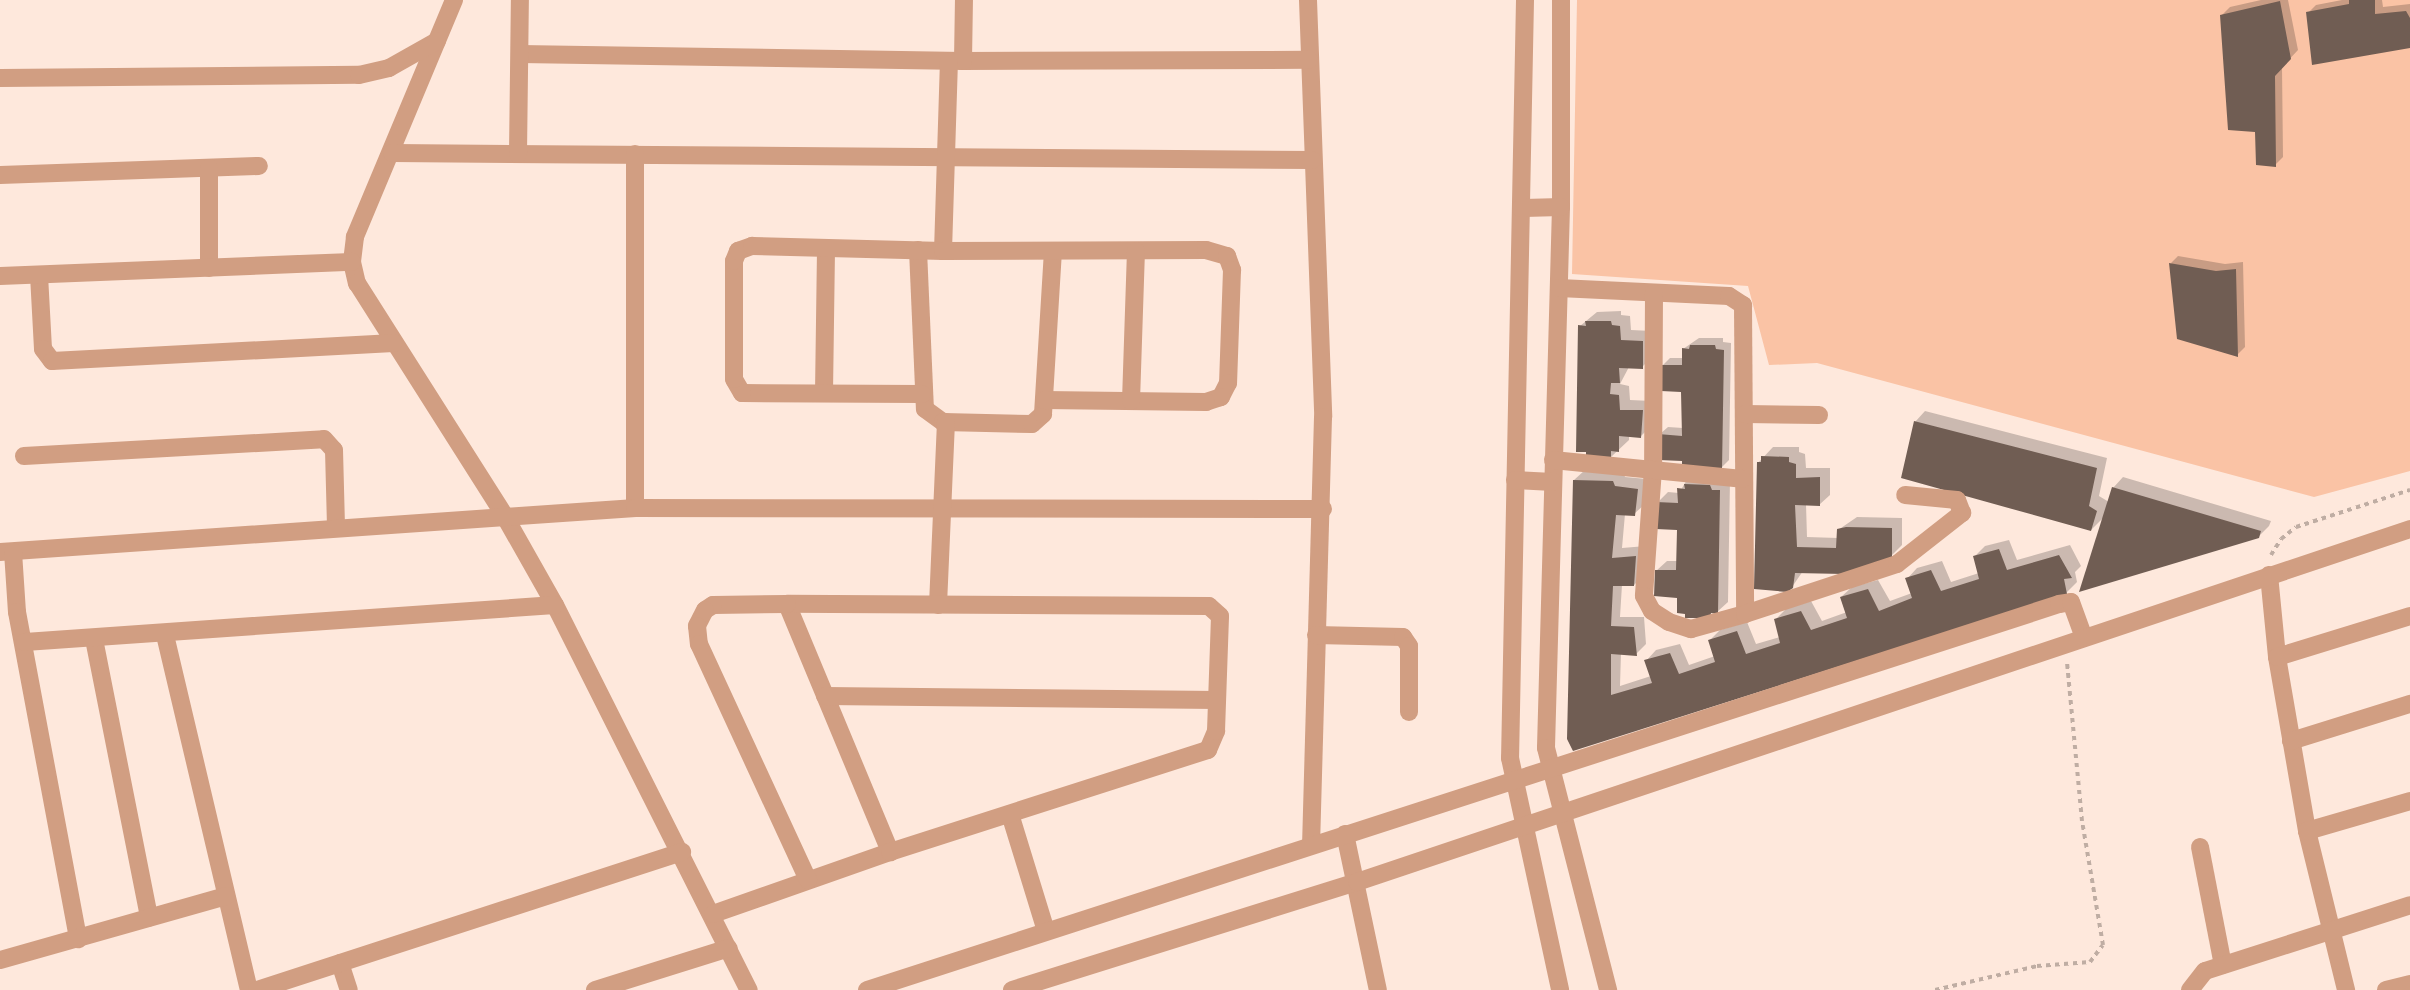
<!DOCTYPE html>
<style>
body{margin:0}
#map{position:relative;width:2410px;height:990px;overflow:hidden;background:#fee8dc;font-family:"Alegreya Sans",sans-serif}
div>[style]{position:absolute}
.green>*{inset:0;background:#fac3a5}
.shadow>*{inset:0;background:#0003}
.building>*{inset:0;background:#705d53}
.path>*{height:4px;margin-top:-2px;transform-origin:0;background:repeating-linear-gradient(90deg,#bfada3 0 4.5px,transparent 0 9px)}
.street>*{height:18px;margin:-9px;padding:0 9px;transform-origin:9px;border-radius:9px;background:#d19e82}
span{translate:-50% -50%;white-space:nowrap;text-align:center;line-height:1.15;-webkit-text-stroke:6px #fee8dc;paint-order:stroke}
</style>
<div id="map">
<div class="green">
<i style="clip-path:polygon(1577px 0,2410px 0,2410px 471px,2314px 497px,1817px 363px,1769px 365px,1748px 286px,1572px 274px)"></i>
</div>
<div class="shadow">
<i style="clip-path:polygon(2261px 0,2288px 0,2298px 50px,2282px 67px,2283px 157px,2275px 165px,2257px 131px,2222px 15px,2230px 7px)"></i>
<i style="clip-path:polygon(2342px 0,2382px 0,2383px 7px,2410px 4px,2410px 47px,2308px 13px,2316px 5px)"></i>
<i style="clip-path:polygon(2178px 256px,2225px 264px,2243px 262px,2245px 347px,2237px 355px,2171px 263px)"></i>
<i style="clip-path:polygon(1621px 311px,1621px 315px,1630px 316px,1631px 330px,1652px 331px,1652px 357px,1642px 367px,1629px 367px,1620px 384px,1629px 386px,1630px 400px,1652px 401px,1651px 426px,1641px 436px,1629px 435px,1629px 440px,1611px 457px,1580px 326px,1597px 312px)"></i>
<i style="clip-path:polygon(1699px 338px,1723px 338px,1723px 342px,1731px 343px,1729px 460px,1721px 468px,1684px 460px,1660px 434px,1668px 427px,1683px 428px,1683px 391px,1662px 366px,1670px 358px,1683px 358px,1683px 349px)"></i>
<i style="clip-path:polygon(1925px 411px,2107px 458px,2099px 496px,2109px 502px,2113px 488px,2123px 477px,2271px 521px,2269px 526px,2259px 536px,2104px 517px,2091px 530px,1915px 422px)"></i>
<i style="clip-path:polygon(1773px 447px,1799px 447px,1799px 452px,1805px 454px,1806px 468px,1830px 468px,1830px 495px,1819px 505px,1806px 504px,1807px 537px,1838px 538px,1838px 530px,1857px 517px,1902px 518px,1902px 545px,1891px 556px,1803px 571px,1792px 587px,1758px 463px)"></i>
<i style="clip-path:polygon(1585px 470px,1623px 471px,1625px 477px,1647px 479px,1645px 504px,1634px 514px,1625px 514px,1622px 548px,1646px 546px,1644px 575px,1634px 585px,1622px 585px,1620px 617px,1644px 617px,1646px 644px,1636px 654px,1621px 653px,1620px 686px,1651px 676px,1646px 661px,1656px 650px,1680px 644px,1689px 665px,1715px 656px,1710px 640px,1720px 630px,1747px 622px,1756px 644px,1780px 637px,1776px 619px,1786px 609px,1811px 601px,1822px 621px,1847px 612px,1841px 597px,1852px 587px,1878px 580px,1890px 601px,1912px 593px,1907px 579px,1917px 568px,1942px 561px,1951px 582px,1979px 573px,1974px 557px,1985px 546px,2009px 540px,2017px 560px,2070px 545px,2081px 566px,2075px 572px,2077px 582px,2066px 593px,1574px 749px,1574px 480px)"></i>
<i style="clip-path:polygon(1688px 478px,1730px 480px,1728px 602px,1717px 612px,1686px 616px,1678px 597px,1656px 571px,1667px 561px,1678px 561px,1679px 529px,1657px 503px,1668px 492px,1679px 493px)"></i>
</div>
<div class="building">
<i style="clip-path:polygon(2349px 0,2375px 0,2375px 14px,2406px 11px,2410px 18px,2410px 48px,2312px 65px,2306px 12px,2349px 4px)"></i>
<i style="clip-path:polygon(2280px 1px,2291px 59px,2275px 76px,2276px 167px,2256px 165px,2255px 132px,2228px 130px,2220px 15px)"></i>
<i style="clip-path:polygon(2169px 263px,2216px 271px,2236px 269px,2238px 357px,2177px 339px)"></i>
<i style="clip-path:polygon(1585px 321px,1611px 321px,1612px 325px,1620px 326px,1621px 340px,1643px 341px,1643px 369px,1619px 368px,1620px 383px,1611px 383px,1610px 394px,1619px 395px,1620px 410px,1643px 410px,1641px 438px,1619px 436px,1619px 452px,1611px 451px,1611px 458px,1586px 457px,1586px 452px,1576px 452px,1578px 325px,1586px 326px)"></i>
<i style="clip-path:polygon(1690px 345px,1715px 345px,1716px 349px,1724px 350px,1722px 469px,1682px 468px,1682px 461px,1659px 460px,1658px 434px,1682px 436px,1681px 392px,1661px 391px,1660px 365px,1682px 365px,1682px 348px,1689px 349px)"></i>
<i style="clip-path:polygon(1914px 421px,2097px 468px,2089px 506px,2097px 511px,2091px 531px,1901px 478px)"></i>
<i style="clip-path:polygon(1761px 456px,1789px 457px,1789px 462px,1796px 464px,1796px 478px,1820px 477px,1820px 506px,1795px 505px,1797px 547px,1836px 548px,1837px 529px,1846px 527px,1892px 528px,1892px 557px,1844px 574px,1795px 573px,1793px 588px,1787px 592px,1754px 589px,1757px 462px,1761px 462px)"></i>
<i style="clip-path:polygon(1573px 480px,1613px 481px,1615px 486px,1638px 489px,1635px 516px,1616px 515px,1612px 558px,1636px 556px,1634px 586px,1613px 586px,1611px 626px,1634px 627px,1637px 656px,1611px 654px,1611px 695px,1652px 683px,1644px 660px,1670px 653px,1679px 674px,1715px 662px,1708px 640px,1737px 631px,1746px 654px,1780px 643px,1774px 619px,1801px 611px,1811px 630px,1847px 618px,1840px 597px,1868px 589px,1879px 611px,1912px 598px,1905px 578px,1931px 570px,1941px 591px,1979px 579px,1973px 556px,1999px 549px,2007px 570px,2059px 555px,2072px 578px,2064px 579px,2067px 594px,1573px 751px,1567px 739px)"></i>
<i style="clip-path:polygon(1684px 484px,1710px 485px,1712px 490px,1720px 490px,1718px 614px,1711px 613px,1710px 618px,1685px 618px,1685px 614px,1677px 613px,1677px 598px,1654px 596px,1655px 570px,1676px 570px,1677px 530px,1656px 529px,1656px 502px,1678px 503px,1677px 488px,1685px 489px)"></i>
<i style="clip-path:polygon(2112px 487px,2261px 531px,2259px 538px,2079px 592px)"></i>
</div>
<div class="path">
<i style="left:2271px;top:555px;width:19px;rotate:-58deg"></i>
<i style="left:2281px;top:539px;width:19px;rotate:-39deg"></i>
<i style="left:2296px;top:527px;width:120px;rotate:-18deg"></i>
<i style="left:1935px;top:990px;width:105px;rotate:-13.2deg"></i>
<i style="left:2037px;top:966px;width:53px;rotate:-4.3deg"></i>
<i style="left:2090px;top:962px;width:21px;rotate:-53deg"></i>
<i style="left:2103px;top:945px;width:126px;rotate:-99.6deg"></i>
<i style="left:2082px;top:821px;width:160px;rotate:-95.4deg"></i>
</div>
<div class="street">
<i style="left:454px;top:0;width:257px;rotate:112.7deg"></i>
<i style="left:355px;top:237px;width:25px;rotate:97deg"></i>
<i style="left:352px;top:262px;width:22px;rotate:77deg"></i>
<i style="left:357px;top:283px;width:275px;rotate:57.6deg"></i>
<i style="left:504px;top:515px;width:103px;rotate:60.5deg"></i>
<i style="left:555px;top:605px;width:431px;rotate:63.3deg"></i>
<i style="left:1308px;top:0;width:417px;rotate:87.9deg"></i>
<i style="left:1323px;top:417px;width:428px;rotate:91.6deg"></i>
<i style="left:1525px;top:0;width:758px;rotate:91.13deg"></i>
<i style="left:1510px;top:758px;width:237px;rotate:77.8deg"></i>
<i style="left:1561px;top:0;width:207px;rotate:90deg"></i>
<i style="left:1561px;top:207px;width:541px;rotate:91.59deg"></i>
<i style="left:1546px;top:748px;width:250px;rotate:75.6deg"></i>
<i style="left:520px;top:54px;width:443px;rotate:0.9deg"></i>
<i style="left:963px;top:61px;width:346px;rotate:-0.2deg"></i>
<i style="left:963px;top:61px;width:61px;rotate:-89.1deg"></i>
<i style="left:0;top:78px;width:359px;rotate:-0.5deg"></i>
<i style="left:359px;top:75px;width:31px;rotate:-13deg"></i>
<i style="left:389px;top:68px;width:55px;rotate:-29.4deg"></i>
<i style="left:392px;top:153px;width:920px;rotate:0.44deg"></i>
<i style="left:518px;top:154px;width:154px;rotate:-89.3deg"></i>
<i style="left:635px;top:154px;width:354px;rotate:90deg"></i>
<i style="left:0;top:175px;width:259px;rotate:-2deg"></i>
<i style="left:1521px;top:208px;width:40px;rotate:-1.4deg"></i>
<i style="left:918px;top:250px;width:159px;rotate:87.5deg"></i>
<i style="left:925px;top:409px;width:22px;rotate:36deg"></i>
<i style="left:943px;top:422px;width:89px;rotate:1.3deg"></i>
<i style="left:1032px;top:424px;width:15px;rotate:-42deg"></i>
<i style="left:1043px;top:414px;width:163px;rotate:-86.5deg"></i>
<i style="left:943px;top:251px;width:190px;rotate:-88.2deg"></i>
<i style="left:209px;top:268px;width:100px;rotate:-90deg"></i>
<i style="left:39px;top:275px;width:74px;rotate:86.9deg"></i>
<i style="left:43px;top:349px;width:15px;rotate:53deg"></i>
<i style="left:52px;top:361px;width:342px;rotate:-3deg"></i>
<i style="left:0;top:276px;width:352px;rotate:-2.3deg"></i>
<i style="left:1559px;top:288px;width:170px;rotate:2.7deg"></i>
<i style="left:1729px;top:296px;width:17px;rotate:33deg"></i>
<i style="left:1743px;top:305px;width:309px;rotate:89.6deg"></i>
<i style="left:1654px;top:293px;width:176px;rotate:90.3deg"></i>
<i style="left:1653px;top:469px;width:127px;rotate:94.1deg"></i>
<i style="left:1644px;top:596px;width:17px;rotate:62deg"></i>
<i style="left:1652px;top:611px;width:20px;rotate:33deg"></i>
<i style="left:1669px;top:622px;width:23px;rotate:18deg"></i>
<i style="left:1691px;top:629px;width:56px;rotate:-15.5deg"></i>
<i style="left:1745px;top:614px;width:160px;rotate:-18.2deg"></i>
<i style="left:1897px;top:564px;width:83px;rotate:-38.1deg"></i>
<i style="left:1962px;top:513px;width:14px;rotate:-111deg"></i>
<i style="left:1957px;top:500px;width:52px;rotate:-174.5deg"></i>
<i style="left:824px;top:393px;width:144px;rotate:-89.2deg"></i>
<i style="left:922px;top:394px;width:180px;rotate:-179.7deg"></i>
<i style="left:742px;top:393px;width:16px;rotate:-120deg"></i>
<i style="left:734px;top:379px;width:118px;rotate:-90deg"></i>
<i style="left:734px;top:261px;width:11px;rotate:-68deg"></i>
<i style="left:738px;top:251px;width:15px;rotate:-20deg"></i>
<i style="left:752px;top:246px;width:191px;rotate:1.5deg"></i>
<i style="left:943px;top:251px;width:263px;rotate:-0.2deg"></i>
<i style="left:1206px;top:250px;width:22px;rotate:16deg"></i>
<i style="left:1227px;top:256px;width:15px;rotate:70deg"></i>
<i style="left:1232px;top:270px;width:113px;rotate:92deg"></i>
<i style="left:1228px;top:383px;width:16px;rotate:117deg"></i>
<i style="left:1221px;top:397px;width:16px;rotate:162deg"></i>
<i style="left:1206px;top:402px;width:162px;rotate:-179.3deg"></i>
<i style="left:1131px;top:401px;width:150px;rotate:-88.1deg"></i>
<i style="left:1745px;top:414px;width:74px;rotate:0.8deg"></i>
<i style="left:24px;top:456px;width:300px;rotate:-3.2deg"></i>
<i style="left:324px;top:439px;width:15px;rotate:48deg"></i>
<i style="left:334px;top:450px;width:78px;rotate:88.5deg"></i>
<i style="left:1553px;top:460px;width:190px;rotate:5.7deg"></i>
<i style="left:1515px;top:480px;width:38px;rotate:3deg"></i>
<i style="left:0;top:552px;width:637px;rotate:-3.96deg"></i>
<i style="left:635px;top:508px;width:688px;rotate:0.08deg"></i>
<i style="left:13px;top:552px;width:60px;rotate:86.2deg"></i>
<i style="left:17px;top:612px;width:333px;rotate:79.4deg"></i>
<i style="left:2269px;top:575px;width:82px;rotate:84.4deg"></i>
<i style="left:2277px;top:657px;width:177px;rotate:80.2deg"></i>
<i style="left:2307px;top:831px;width:164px;rotate:76.2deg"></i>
<i style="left:787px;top:604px;width:269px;rotate:67.4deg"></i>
<i style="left:938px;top:605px;width:183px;rotate:-87.5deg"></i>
<i style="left:165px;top:635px;width:365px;rotate:76.7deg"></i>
<i style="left:1316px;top:635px;width:87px;rotate:1.3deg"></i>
<i style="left:1403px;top:637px;width:11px;rotate:56deg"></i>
<i style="left:1409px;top:646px;width:66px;rotate:90deg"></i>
<i style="left:94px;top:639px;width:284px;rotate:78.8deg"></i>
<i style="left:25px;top:642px;width:531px;rotate:-3.99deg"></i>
<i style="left:2277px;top:657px;width:139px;rotate:-17.1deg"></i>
<i style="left:825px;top:696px;width:392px;rotate:0.6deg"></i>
<i style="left:2291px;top:741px;width:125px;rotate:-17.3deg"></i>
<i style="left:1010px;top:814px;width:122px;rotate:72.9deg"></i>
<i style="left:2307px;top:831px;width:107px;rotate:-16.2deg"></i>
<i style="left:1345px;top:834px;width:159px;rotate:78.1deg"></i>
<i style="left:2200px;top:847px;width:120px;rotate:79deg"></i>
<i style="left:713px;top:914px;width:188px;rotate:-19.3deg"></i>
<i style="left:890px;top:852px;width:334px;rotate:-17.8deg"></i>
<i style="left:1208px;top:750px;width:21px;rotate:-67deg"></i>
<i style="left:1216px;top:731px;width:115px;rotate:-88deg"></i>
<i style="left:1220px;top:616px;width:15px;rotate:-138deg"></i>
<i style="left:1209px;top:606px;width:422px;rotate:-179.7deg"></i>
<i style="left:787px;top:604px;width:74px;rotate:179.2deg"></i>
<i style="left:713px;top:605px;width:9px;rotate:148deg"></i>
<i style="left:705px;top:610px;width:18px;rotate:117deg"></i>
<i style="left:697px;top:626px;width:18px;rotate:84deg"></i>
<i style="left:699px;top:644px;width:260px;rotate:65.2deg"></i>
<i style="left:0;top:960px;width:235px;rotate:-15.8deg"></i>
<i style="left:340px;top:963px;width:28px;rotate:72deg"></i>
<i style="left:257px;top:990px;width:447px;rotate:-18deg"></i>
<i style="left:595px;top:990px;width:140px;rotate:-17.4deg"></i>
<i style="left:867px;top:990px;width:1253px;rotate:-17.94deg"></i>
<i style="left:2059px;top:604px;width:12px;rotate:-9deg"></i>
<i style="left:2071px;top:602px;width:38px;rotate:70deg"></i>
<i style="left:1012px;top:990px;width:362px;rotate:-17.4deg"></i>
<i style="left:1357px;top:882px;width:1111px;rotate:-18.53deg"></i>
<i style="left:2190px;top:990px;width:24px;rotate:-52deg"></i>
<i style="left:2205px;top:971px;width:215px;rotate:-17.8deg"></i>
<i style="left:2386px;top:990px;width:25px;rotate:-14deg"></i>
</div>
</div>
